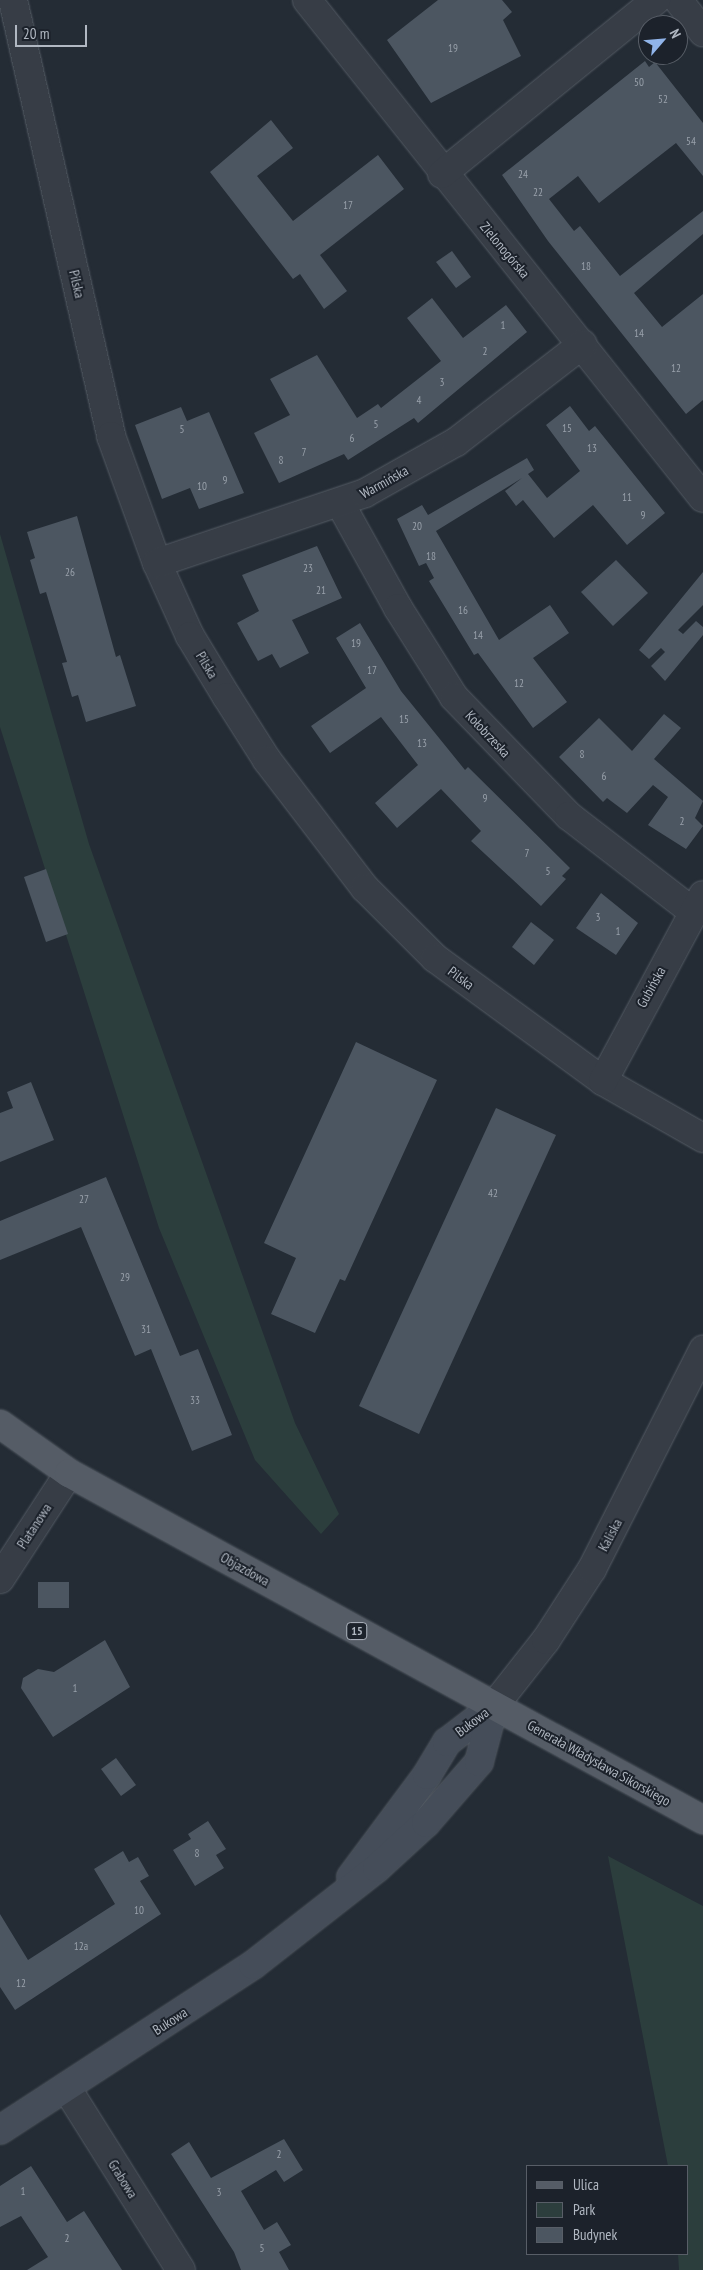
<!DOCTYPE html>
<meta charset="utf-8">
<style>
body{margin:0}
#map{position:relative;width:703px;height:2270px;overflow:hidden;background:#242c35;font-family:"PT Sans Narrow",sans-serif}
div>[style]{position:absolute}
.green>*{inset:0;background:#2c3e3d}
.building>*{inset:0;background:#4c5661}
.roads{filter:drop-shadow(0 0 1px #545b64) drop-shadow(0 0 1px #545b64)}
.minor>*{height:28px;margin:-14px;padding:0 14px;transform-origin:14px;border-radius:14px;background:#373d46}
.tertiary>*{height:28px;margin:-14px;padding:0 14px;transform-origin:14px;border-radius:14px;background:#373d46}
.secondary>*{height:28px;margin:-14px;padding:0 14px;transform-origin:14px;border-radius:14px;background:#454d59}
.primary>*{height:28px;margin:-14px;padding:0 14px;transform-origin:14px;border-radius:14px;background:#555c66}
span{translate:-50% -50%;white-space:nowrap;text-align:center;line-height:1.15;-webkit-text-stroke:4px #1c222b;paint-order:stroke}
.number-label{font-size:11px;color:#98a0aa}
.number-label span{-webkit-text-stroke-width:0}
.shield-label span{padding:1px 4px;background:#1c222b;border:1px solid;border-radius:4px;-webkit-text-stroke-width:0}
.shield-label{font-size:12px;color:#b1b8c2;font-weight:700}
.street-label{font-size:14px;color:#b1b8c2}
.legend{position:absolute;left:526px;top:2165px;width:162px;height:90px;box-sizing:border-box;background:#1c222b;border:1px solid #585e67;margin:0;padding:6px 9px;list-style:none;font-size:15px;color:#b1b8c2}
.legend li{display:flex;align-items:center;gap:10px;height:25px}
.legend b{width:25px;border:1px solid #585e67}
.north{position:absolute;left:638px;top:15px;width:50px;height:50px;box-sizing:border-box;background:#1c222b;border:1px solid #585e67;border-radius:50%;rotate:63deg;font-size:14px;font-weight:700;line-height:20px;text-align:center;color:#b1b8c2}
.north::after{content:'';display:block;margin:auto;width:18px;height:22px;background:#90b4e9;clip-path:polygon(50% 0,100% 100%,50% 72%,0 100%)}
.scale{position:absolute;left:15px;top:25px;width:72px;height:22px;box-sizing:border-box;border:2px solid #b1b8c2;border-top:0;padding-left:6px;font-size:15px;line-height:18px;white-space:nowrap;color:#b1b8c2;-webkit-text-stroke:4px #1c222b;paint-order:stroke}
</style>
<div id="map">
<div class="green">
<i style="clip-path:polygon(0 534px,89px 844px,295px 1423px,339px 1514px,321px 1534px,255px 1460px,159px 1228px,0 727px)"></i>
<i style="clip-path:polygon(608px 1856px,703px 1906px,703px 2270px,679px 2270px,678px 2254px,687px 2254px,687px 2166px,668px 2166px)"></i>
</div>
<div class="building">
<i style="clip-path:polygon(438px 0,502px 0,512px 12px,503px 20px,521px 56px,431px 103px,387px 40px)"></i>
<i style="clip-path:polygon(645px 61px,649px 67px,655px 62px,703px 123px,703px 176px,676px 143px,599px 203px,578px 176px,549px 199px,574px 231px,580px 226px,620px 276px,703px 211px,703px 234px,634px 293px,662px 327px,703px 294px,703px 400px,686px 414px,548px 241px,502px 175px)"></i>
<i style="clip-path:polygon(271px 120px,293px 148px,257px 176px,293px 221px,378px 155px,404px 189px,320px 255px,347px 291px,324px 309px,300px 274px,293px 279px,210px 172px)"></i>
<i style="clip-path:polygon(452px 251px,471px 277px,456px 288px,436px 262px)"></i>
<i style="clip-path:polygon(432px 298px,463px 338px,506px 305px,527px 332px,418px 423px,414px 418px,348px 460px,344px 454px,279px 483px,254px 433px,290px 415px,270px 379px,317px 355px,357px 418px,378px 404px,381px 408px,441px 361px,407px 318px)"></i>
<i style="clip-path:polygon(570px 406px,589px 431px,595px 426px,665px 513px,627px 545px,593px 505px,554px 538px,523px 500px,516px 506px,505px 491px,522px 478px,436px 531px,499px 640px,550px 605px,569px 633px,533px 658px,567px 702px,533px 728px,478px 653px,474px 655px,429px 581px,434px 578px,426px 563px,419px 566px,397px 519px,422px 505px,428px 515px,527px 458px,534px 470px,528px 474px,547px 498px,580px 471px,546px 425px)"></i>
<i style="clip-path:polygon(181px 407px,187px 421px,209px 412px,244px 493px,199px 509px,190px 488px,162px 499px,135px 425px)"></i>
<i style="clip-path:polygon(77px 516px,116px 657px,120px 655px,136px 706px,86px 722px,78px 695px,72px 697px,62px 663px,67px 662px,46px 592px,40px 594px,30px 560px,35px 558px,27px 532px)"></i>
<i style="clip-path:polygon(317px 546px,342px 598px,292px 620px,309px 653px,280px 668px,272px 654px,258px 661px,237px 623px,259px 611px,242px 575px)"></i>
<i style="clip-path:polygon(616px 560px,648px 593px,613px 626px,581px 592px)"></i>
<i style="clip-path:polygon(703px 572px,703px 605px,678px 630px,683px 634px,696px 621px,703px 627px,703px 635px,665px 681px,651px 666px,665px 652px,661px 648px,649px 659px,639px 650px)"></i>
<i style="clip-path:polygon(360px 623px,401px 691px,465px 770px,468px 767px,570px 868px,562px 876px,566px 879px,541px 906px,471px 841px,481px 831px,441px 789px,397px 828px,375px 803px,418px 765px,381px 717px,330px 753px,311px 726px,366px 688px,336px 638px)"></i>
<i style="clip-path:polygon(664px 714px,681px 728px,654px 759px,703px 801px,695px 818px,703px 826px,686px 849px,648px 825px,668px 797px,653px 785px,627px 813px,607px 798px,603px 802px,559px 757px,599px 718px,632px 751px)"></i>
<i style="clip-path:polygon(46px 869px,68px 934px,46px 942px,24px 877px)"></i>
<i style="clip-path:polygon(601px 893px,638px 923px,616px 955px,576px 928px)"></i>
<i style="clip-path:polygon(531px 922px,554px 940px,534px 965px,512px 947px)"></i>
<i style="clip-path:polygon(356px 1042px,437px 1080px,345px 1281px,340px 1279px,315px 1333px,271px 1314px,296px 1258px,264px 1243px)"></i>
<i style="clip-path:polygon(31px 1082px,54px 1140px,0 1162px,0 1113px,13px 1108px,7px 1092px)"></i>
<i style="clip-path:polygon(496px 1108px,556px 1135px,419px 1434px,359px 1406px)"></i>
<i style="clip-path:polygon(106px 1177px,180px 1356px,198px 1349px,232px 1435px,192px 1451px,151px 1349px,135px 1356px,81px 1227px,0 1260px,0 1221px)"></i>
<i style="clip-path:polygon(38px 1582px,69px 1582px,69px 1608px,38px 1608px)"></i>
<i style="clip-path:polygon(105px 1640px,130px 1687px,53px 1737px,21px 1688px,23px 1678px,38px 1669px,54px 1672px)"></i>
<i style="clip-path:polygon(116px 1758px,136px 1785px,121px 1796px,101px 1769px)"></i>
<i style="clip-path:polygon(208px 1821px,226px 1849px,216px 1855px,224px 1868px,195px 1886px,173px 1850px,191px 1839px,188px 1834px)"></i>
<i style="clip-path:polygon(123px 1851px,129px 1862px,138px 1857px,149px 1876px,140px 1881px,161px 1914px,15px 2010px,0 1987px,0 1914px,28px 1960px,115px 1904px,94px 1869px)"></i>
<i style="clip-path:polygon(284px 2139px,303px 2170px,284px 2182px,276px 2170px,241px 2191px,264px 2230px,277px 2222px,291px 2245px,279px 2252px,289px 2270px,241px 2270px,234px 2252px,171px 2154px,189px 2142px,211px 2178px)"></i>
<i style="clip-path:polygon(31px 2166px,67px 2222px,84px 2211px,122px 2270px,27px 2270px,48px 2257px,21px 2216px,0 2227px,0 2186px)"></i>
</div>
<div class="roads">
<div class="minor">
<i style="left:13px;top:0;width:447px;rotate:77.3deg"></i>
<i style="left:111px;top:436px;width:135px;rotate:70.1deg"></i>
<i style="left:157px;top:563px;width:80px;rotate:65.7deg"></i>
<i style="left:190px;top:636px;width:71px;rotate:58.8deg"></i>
<i style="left:227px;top:697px;width:75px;rotate:57.6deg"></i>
<i style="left:267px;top:760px;width:161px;rotate:52.6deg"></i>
<i style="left:365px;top:888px;width:99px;rotate:45deg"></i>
<i style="left:435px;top:958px;width:208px;rotate:36.2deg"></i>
<i style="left:603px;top:1081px;width:115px;rotate:29.7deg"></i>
<i style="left:307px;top:0;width:636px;rotate:51.51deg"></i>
<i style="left:678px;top:0;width:41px;rotate:52deg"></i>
<i style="left:442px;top:174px;width:276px;rotate:-39.1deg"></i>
<i style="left:341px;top:505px;width:118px;rotate:61deg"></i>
<i style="left:398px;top:608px;width:105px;rotate:57.8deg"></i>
<i style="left:454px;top:697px;width:165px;rotate:46deg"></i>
<i style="left:569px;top:816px;width:157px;rotate:37.7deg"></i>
<i style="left:157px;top:563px;width:219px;rotate:-18.6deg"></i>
<i style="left:365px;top:493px;width:104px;rotate:-29.3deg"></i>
<i style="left:456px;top:442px;width:160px;rotate:-37.7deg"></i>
<i style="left:603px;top:1081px;width:211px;rotate:-61.7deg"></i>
<i style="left:0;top:1579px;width:126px;rotate:-56.9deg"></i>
<i style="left:66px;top:2087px;width:216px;rotate:57.9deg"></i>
</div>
<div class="tertiary">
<i style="left:494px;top:1706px;width:84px;rotate:-51.8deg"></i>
<i style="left:546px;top:1640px;width:85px;rotate:-57.1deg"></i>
<i style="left:592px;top:1569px;width:246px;rotate:-63.1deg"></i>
</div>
<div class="secondary">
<i style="left:351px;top:1877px;width:127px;rotate:-53.3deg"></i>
<i style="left:427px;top:1775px;width:39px;rotate:-59deg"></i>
<i style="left:447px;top:1742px;width:59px;rotate:-37.5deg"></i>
<i style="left:0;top:2130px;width:302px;rotate:-33.1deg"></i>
<i style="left:253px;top:1965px;width:157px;rotate:-38deg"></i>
<i style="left:377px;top:1868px;width:67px;rotate:-42.6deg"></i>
<i style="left:426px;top:1823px;width:81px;rotate:-49deg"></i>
<i style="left:479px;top:1762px;width:58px;rotate:-75deg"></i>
</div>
<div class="primary">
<i style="left:0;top:1424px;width:85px;rotate:35.4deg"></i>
<i style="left:69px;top:1473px;width:723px;rotate:28.69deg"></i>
</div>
</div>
<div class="number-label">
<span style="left:453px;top:48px">19</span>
<span style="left:639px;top:82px">50</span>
<span style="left:663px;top:99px">52</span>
<span style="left:691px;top:141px">54</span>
<span style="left:523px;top:174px">24</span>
<span style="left:538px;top:192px">22</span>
<span style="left:348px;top:205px">17</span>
<span style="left:586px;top:266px">18</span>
<span style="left:503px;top:325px">1</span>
<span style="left:639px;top:333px">14</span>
<span style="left:485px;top:351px">2</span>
<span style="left:676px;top:368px">12</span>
<span style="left:442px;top:382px">3</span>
<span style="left:419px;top:400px">4</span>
<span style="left:376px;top:424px">5</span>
<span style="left:567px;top:428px">15</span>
<span style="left:182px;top:429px">5</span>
<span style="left:352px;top:438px">6</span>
<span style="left:592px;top:448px">13</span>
<span style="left:304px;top:452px">7</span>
<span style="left:281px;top:460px">8</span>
<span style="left:225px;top:480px">9</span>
<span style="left:202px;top:486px">10</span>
<span style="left:627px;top:497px">11</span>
<span style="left:643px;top:515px">9</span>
<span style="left:417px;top:526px">20</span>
<span style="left:431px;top:556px">18</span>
<span style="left:308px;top:568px">23</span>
<span style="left:70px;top:572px">26</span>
<span style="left:321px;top:590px">21</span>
<span style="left:463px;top:610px">16</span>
<span style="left:478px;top:635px">14</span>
<span style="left:356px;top:643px">19</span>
<span style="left:372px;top:670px">17</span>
<span style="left:519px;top:683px">12</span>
<span style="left:404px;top:719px">15</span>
<span style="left:422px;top:743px">13</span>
<span style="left:582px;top:754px">8</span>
<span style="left:604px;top:776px">6</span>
<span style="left:485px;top:798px">9</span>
<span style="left:682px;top:821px">2</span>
<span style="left:527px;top:853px">7</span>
<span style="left:548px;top:871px">5</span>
<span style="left:598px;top:917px">3</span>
<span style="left:618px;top:931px">1</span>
<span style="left:493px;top:1193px">42</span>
<span style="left:84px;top:1199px">27</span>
<span style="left:125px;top:1277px">29</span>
<span style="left:146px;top:1329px">31</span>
<span style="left:195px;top:1400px">33</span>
<span style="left:75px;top:1688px">1</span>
<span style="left:197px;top:1853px">8</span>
<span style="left:139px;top:1910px">10</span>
<span style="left:81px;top:1946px">12a</span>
<span style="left:21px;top:1983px">12</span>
<span style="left:279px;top:2154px">2</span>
<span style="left:23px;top:2191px">1</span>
<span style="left:219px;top:2192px">3</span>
<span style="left:67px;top:2238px">2</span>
<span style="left:262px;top:2248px">5</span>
</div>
<div class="shield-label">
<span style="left:357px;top:1631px">15</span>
</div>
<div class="street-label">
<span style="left:505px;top:250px;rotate:50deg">Zielonogórska</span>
<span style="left:77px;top:284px;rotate:77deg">Pilska</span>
<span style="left:384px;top:482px;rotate:-29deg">Warmińska</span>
<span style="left:207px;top:665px;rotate:59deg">Pilska</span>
<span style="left:488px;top:734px;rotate:47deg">Kołobrzeska</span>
<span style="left:461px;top:978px;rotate:37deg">Pilska</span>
<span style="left:651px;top:987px;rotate:-61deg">Gubińska</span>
<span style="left:34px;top:1526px;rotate:-57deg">Platanowa</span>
<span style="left:610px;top:1535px;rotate:-62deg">Kaliska</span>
<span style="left:245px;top:1569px;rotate:29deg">Objazdowa</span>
<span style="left:472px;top:1722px;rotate:-37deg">Bukowa</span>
<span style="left:599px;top:1763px;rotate:29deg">Generała Władysława Sikorskiego</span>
<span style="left:170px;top:2021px;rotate:-33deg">Bukowa</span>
<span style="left:123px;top:2179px;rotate:58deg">Grabowa</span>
</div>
<ul class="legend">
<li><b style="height:6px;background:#555c66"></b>Ulica</li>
<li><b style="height:14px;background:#2c3e3d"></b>Park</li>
<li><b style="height:14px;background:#4c5661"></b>Budynek</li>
</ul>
<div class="north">N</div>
<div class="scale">20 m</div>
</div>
